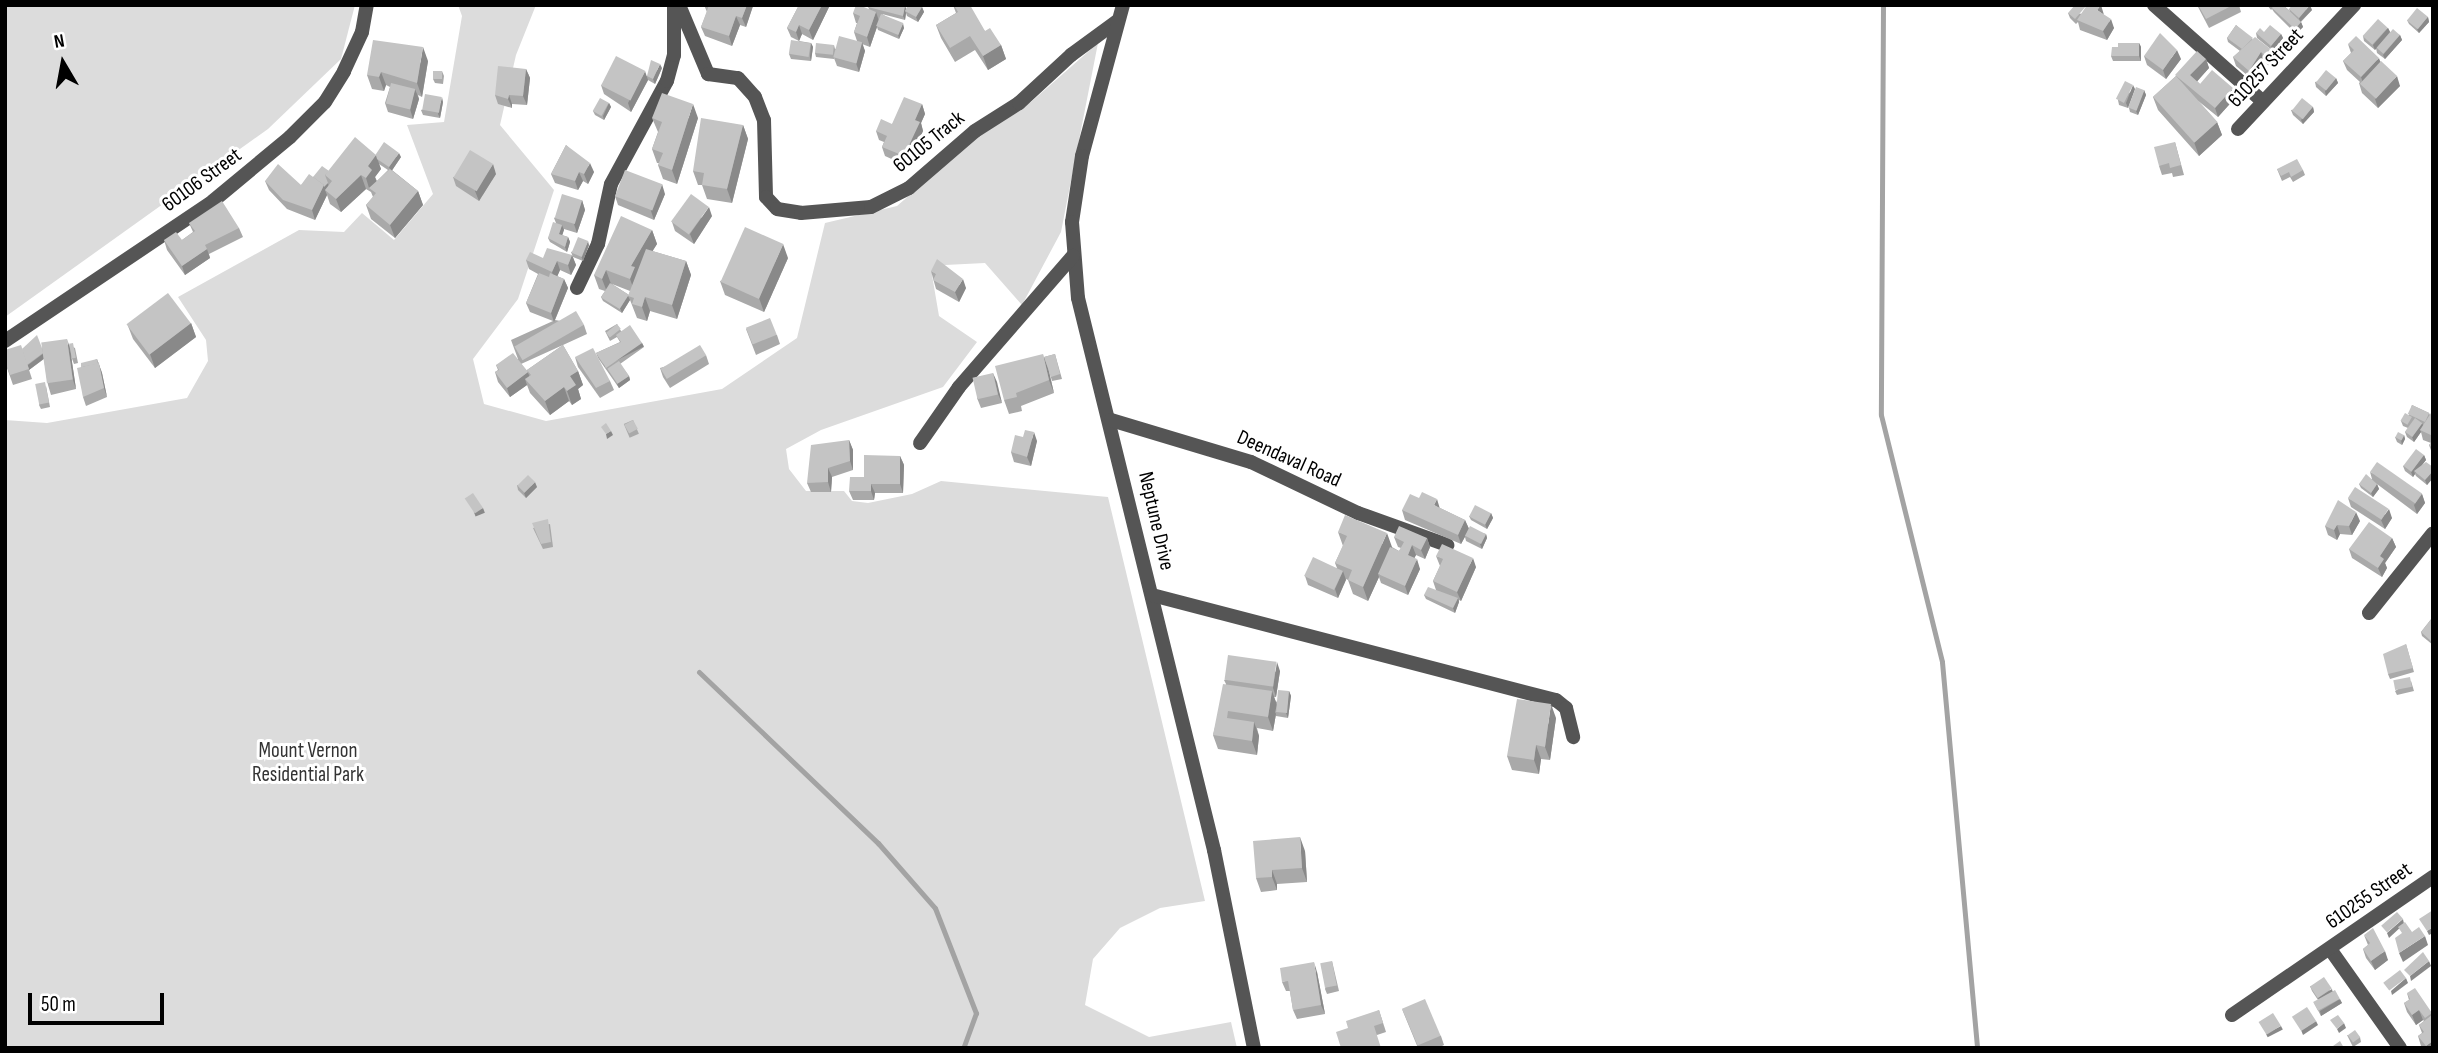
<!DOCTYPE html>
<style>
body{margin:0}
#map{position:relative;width:2438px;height:1053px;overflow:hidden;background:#fff;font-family:"Sofia Sans Condensed",sans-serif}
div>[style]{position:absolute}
.green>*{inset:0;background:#dcdcdc}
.stream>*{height:5px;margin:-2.5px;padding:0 2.5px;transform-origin:2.5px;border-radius:2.5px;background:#a3a3a3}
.minor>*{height:14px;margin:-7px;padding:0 7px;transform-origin:7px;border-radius:7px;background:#555}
.wall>*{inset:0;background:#a9a9a9;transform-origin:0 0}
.shaded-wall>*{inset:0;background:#898989;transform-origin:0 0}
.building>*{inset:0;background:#c4c4c4;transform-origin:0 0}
span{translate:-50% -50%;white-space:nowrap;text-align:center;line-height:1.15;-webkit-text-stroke:6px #fff;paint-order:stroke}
.street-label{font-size:21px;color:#000}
.park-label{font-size:21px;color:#333}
.frame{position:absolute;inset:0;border:7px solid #000;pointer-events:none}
.north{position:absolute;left:28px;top:28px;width:70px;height:70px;-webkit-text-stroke:5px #fff;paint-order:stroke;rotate:350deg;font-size:19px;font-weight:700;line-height:28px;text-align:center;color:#000}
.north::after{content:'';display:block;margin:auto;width:24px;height:32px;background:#000;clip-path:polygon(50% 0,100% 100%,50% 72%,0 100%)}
.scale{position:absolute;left:28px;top:993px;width:136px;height:32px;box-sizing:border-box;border:4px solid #000;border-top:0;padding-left:9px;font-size:21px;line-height:24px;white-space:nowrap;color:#000;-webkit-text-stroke:5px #fff;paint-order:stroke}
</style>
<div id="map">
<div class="green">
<div style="clip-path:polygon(5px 5px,355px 5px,341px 59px,268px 129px,5px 317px)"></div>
<div style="clip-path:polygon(458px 5px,536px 5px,516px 55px,500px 125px,554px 190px,518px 299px,473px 359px,484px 404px,546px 421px,722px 389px,797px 338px,825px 223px,897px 206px,981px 133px,1031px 102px,1098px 43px,1061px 232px,1022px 305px,985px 263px,945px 265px,932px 275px,939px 316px,977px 342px,943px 387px,821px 430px,786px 449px,789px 469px,806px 491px,844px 491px,852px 501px,868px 503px,912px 494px,941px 481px,1108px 497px,1205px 901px,1160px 908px,1120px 928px,1093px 959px,1085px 1005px,1149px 1037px,1231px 1022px,1237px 1048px,5px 1048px,5px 420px,47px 423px,187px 398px,208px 361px,206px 340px,178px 297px,299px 230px,344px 232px,362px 213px,394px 240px,433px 194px,407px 125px,444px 122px,462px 16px)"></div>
</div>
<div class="stream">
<div style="left:1883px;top:5px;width:410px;rotate:90.3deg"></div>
<div style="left:1881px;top:415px;width:254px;rotate:76.1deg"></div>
<div style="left:1942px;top:662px;width:388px;rotate:84.8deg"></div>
<div style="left:699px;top:672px;width:248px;rotate:43.7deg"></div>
<div style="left:878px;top:843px;width:86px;rotate:48.8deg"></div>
<div style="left:935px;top:908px;width:113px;rotate:68.7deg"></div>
<div style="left:976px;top:1013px;width:37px;rotate:110deg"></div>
</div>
<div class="minor">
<div style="left:679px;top:5px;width:75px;rotate:67.2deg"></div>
<div style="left:708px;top:74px;width:30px;rotate:8deg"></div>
<div style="left:738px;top:78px;width:25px;rotate:48deg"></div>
<div style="left:755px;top:97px;width:25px;rotate:69deg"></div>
<div style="left:764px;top:120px;width:77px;rotate:88.5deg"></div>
<div style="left:766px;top:197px;width:16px;rotate:47deg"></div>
<div style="left:777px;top:209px;width:24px;rotate:9deg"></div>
<div style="left:801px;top:213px;width:70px;rotate:-4.9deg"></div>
<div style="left:871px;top:207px;width:42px;rotate:-26.6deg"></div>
<div style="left:909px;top:188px;width:87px;rotate:-40.8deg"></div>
<div style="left:975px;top:131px;width:52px;rotate:-32.5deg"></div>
<div style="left:1019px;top:103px;width:71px;rotate:-42.7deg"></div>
<div style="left:1071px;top:55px;width:56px;rotate:-36.3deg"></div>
<div style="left:1123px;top:5px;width:156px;rotate:105.2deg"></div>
<div style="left:1082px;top:156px;width:67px;rotate:98.6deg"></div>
<div style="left:1072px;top:222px;width:76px;rotate:85.5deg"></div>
<div style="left:1078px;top:298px;width:569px;rotate:76.16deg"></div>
<div style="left:1214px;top:850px;width:202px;rotate:78.6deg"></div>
<div style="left:2154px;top:5px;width:144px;rotate:41.6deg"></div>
<div style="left:2238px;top:129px;width:170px;rotate:-46.9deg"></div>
<div style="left:577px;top:288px;width:49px;rotate:-64.5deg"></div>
<div style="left:598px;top:244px;width:61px;rotate:-77.8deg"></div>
<div style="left:611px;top:184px;width:117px;rotate:-61.5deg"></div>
<div style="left:667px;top:81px;width:27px;rotate:-75deg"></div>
<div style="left:674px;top:55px;width:50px;rotate:-90deg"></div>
<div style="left:5px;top:341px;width:251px;rotate:-33.9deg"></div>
<div style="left:213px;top:201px;width:100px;rotate:-39.7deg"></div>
<div style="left:290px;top:137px;width:49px;rotate:-45deg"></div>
<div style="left:325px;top:102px;width:36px;rotate:-58deg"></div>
<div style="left:344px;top:71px;width:43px;rotate:-65.2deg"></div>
<div style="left:362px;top:32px;width:27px;rotate:-80deg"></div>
<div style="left:1111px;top:420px;width:146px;rotate:16.7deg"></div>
<div style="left:1251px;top:462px;width:119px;rotate:25.5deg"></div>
<div style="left:1358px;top:513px;width:95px;rotate:19.8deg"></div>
<div style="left:920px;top:443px;width:68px;rotate:-55.1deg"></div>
<div style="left:959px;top:387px;width:174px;rotate:-49deg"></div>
<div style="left:1152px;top:595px;width:417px;rotate:14.6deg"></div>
<div style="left:1556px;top:700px;width:13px;rotate:39deg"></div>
<div style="left:1566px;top:708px;width:30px;rotate:76deg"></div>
<div style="left:2369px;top:613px;width:102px;rotate:-51.3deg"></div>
<div style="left:2330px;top:949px;width:121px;rotate:54.7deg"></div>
<div style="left:2232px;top:1015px;width:244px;rotate:-34.5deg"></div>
</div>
<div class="wall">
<div style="clip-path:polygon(704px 5px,753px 5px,753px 6px,746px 27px,740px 25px,732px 46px,705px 36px,701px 27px,707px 12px)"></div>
<div style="clip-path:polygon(799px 5px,830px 5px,813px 40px,802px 34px,799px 41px,811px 43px,813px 47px,811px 61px,791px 59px,789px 54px,799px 41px,791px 37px,787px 28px)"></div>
<div style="clip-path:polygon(953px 5px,985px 31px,1001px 45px,1006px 59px,988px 70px,975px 50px,955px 62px,941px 38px,936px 25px,956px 13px)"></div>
<div style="clip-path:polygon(2197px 5px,2239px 5px,2241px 12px,2209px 28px)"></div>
<div style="clip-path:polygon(2267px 5px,2283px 5px,2290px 11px,2289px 9px,2312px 10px,2301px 22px,2303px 27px,2296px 34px,2274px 12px,2272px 9px,2271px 10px)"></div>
<div style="clip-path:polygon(905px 6px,906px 9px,922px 7px,924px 12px,918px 22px,907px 16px,906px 13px,905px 20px,882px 14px,904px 28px,899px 39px,878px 30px,877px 27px,870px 47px,862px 44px,865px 51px,859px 72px,837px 66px,834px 58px,834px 59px,816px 57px,815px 53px,834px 45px,835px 49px,857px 41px,854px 32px,857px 23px,856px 23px,853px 13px,869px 9px,868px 7px)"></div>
<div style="clip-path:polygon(2068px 13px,2104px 15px,2114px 28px,2107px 40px,2080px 30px,2078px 22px,2076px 24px,2070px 18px)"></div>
<div style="clip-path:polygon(2428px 17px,2429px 22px,2419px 33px,2409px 24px,2407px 20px)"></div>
<div style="clip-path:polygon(2236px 25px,2277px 61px,2271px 67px,2264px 62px,2253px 80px,2236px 66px,2233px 57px,2240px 51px,2228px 42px,2227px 38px)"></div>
<div style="clip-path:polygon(2388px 28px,2390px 32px,2400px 35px,2402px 40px,2385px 59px,2377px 53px,2376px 48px,2375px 50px,2364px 41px,2363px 36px)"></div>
<div style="clip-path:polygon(2264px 32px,2281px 34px,2283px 38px,2273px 51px,2257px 38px,2256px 33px)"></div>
<div style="clip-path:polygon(2139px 43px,2141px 47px,2141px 61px,2113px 61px,2111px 56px,2118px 47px)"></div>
<div style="clip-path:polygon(2348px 44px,2380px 61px,2400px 86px,2378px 108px,2362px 93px,2359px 83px,2360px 82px,2347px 70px,2343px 61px,2351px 53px)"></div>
<div style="clip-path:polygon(2144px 56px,2181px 59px,2166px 79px,2147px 65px)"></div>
<div style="clip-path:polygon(2206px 59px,2209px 68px,2197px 81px,2200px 84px,2236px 97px,2218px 117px,2197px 100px,2217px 122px,2222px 135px,2199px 156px,2158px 110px,2153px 97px,2176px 76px)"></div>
<div style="clip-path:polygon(428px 61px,422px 97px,418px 95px,419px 99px,413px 119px,388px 112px,385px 103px,390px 87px,386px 85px,384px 91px,372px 89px,367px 75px)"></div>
<div style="clip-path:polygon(662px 68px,655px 84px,648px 80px,631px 112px,604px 94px,601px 85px,647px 76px)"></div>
<div style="clip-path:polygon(526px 69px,530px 78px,527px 105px,512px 104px,512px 108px,498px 104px,495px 95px)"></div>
<div style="clip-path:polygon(442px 71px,444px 76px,443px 84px,435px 83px,433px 79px)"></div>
<div style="clip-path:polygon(2336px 78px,2338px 83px,2326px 96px,2316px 87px,2315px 82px)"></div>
<div style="clip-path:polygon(2135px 89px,2128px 108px,2119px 105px,2118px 100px)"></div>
<div style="clip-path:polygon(2144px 90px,2146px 95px,2138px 115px,2130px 112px,2129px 108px)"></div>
<div style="clip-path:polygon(443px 102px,440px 118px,423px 115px,421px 110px)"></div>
<div style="clip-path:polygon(609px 103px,611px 107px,604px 120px,595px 115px,593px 111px)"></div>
<div style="clip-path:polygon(922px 104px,925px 114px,921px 123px,923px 131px,907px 166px,885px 156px,882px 147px,884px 142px,879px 140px,876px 131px,892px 124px)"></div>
<div style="clip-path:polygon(2313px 107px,2314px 112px,2303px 124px,2293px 115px,2291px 110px)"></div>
<div style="clip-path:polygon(652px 118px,698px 118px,677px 184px,663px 179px,658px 165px,659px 163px,657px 163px,652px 149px,658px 132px)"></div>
<div style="clip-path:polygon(743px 125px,748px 139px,732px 203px,707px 199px,702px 185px,698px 185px,693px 171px)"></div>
<div style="clip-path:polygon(2175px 142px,2184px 175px,2173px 177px,2172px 173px,2162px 175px,2159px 166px)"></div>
<div style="clip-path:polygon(566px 145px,594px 172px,588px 184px,583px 181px,578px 190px,555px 183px,551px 174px)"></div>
<div style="clip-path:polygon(evenodd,375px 155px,401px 157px,392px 170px,418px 191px,423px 205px,395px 238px,371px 219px,366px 205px,373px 197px,371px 192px,366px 189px,341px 212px,330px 204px,327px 195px,315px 220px,287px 209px,269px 190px,265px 181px,301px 185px,313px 177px,329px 171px,375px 155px,379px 164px,388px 170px,377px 181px,375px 177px,381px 169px,379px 164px)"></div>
<div style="clip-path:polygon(2277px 169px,2303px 170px,2305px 175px,2293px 182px,2290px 177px,2282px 181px)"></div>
<div style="clip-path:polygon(496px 174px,479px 201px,456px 186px,453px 177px)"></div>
<div style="clip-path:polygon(665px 194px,654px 220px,618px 205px,615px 196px)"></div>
<div style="clip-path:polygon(582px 200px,585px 210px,577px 233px,564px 229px,562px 235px,568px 237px,570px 242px,567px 252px,550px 242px,548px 238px,556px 223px,554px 218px)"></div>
<div style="clip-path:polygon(712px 216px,694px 244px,675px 231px,672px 222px)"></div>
<div style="clip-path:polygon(189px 223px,239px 228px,243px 237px,209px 254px,210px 258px,185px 275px,167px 250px,164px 240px,182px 240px,193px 232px)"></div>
<div style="clip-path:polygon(evenodd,652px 230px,657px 244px,652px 251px,686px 261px,691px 275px,677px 319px,650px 311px,647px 321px,637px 318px,630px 300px,622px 313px,603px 301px,601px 297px,605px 291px,599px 289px,594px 275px,652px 230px,612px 284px,630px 291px,629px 295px,612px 284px)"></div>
<div style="clip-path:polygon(589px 245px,583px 261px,573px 257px,571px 252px)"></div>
<div style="clip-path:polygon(evenodd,572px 255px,576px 265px,571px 275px,560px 270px,557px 276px,564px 279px,568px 288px,555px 320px,584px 325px,587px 334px,563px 345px,578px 371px,583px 385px,578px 389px,581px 399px,572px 405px,569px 401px,550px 415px,530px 393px,527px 385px,510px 397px,498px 382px,495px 372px,498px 370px,496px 365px,518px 359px,511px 340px,553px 321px,530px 312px,526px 303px,538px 274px,529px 269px,526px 260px,572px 255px,563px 345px,527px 370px,529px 376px,528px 372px,521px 364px,563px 345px)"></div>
<div style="clip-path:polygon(788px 258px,764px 312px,725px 295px,720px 281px)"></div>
<div style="clip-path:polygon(931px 271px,966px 288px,959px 302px,936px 289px)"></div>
<div style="clip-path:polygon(191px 323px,196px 337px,155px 368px,133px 339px,128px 326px)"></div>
<div style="clip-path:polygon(617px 324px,621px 331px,642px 343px,644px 347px,620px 364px,629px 376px,630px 380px,619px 388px,598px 358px,596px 353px,620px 342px,617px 337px,610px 341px,605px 331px)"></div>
<div style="clip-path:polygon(746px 329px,777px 335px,780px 344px,756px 355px)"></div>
<div style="clip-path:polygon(69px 345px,75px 348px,78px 363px,74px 364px,71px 356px,76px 389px,51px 395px,48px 385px,44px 359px,29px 370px,32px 379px,13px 385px,5px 362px,23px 350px)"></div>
<div style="clip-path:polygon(1055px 354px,1062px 379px,1052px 381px,1048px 367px,1054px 393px,1021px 406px,1022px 411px,1009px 414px,1004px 400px,1044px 357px)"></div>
<div style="clip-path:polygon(706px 355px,709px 364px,670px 388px,663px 377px,660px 368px)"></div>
<div style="clip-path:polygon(575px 357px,610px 381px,614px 390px,600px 398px,578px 367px)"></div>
<div style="clip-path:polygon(97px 359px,102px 373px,107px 397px,86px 406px,83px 397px,81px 367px)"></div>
<div style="clip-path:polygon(993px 373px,1002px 403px,981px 408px,977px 398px)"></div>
<div style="clip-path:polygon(46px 386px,50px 407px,41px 409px,39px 405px)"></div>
<div style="clip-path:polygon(2412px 405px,2429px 413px,2430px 415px,2433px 414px,2433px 456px,2429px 445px,2431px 443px,2423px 440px,2421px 432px,2414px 442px,2407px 437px,2405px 432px,2408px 428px,2403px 426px,2401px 421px,2409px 415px)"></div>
<div style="left:633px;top:420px;width:15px;height:10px;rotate:67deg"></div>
<div style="clip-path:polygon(2404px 435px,2405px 439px,2402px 445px,2397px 442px,2395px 437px)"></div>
<div style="clip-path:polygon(1023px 437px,1037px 441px,1031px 466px,1014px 462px,1011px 452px)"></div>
<div style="clip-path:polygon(849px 440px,853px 450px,853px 470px,832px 477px,831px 492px,811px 492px,807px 483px)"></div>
<div style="clip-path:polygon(2424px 455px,2426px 460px,2422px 465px,2433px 467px,2433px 478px,2427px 485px,2416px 476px,2415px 474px,2413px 477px,2405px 471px,2403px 466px)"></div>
<div style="clip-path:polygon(900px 456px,904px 465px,903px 493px,875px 493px,874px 500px,853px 500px,849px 491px,864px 477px)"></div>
<div style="clip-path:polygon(2370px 472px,2422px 494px,2425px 503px,2417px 514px,2377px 484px,2379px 489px,2373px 497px,2361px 488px,2359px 484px,2372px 479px)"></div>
<div style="clip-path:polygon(517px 485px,537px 487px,526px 498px,518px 490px)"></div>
<div style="clip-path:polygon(2348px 498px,2392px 518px,2385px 529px,2351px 507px)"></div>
<div style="clip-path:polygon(1440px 508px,1465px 520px,1469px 529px,1486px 534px,1487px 538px,1482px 549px,1466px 541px,1465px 537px,1461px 544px,1405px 520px,1402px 510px)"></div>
<div style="clip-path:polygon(1491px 513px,1493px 518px,1487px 529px,1471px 520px,1469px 516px)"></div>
<div style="clip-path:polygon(2360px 521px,2352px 535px,2340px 534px,2337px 540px,2328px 535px,2325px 526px)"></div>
<div style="clip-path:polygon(550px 524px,553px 547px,543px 549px,533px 528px)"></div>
<div style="clip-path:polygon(1338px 532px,1392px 547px,1399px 551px,1401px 548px,1398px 547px,1394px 537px,1427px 538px,1430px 547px,1425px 559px,1416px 555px,1414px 558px,1420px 569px,1408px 595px,1381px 583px,1379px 577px,1368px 601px,1353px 594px,1348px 580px,1346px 579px,1338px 598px,1308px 585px,1305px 576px,1337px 568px,1335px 563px,1343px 546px)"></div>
<div style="clip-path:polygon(2392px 538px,2396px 547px,2385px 563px,2387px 568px,2382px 577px,2352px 558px,2349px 549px)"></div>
<div style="clip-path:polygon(1436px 556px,1476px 567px,1461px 601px,1459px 600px,1459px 602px,1455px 613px,1426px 599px,1424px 595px,1436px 590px,1433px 581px,1440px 566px)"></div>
<div style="clip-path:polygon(2432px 618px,2433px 645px,2422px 636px,2421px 632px)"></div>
<div style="clip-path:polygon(2406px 644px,2414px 672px,2390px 679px,2388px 674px)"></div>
<div style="clip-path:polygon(1280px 671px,1276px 697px,1274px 697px,1276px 702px,1289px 691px,1291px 696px,1288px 718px,1276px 716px,1276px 714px,1273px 731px,1257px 728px,1259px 736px,1257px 755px,1218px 749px,1213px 735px,1226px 684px,1224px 680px)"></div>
<div style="clip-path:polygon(2411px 681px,2414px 691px,2397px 695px,2395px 691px)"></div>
<div style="clip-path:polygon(1556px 718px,1550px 760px,1541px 759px,1539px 774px,1512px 770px,1507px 756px)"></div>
<div style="clip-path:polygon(1305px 851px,1307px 882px,1277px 884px,1277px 890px,1261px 892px,1256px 878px)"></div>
<div style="clip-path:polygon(2364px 935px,2388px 960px,2375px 970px,2366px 958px,2363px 949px,2368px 945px)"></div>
<div style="clip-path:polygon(1332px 961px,1339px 991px,1327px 994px,1325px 989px)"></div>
<div style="clip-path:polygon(1317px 972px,1325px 1014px,1297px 1019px,1293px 1010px,1290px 991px,1286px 991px,1282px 982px)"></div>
<div style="clip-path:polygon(2310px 986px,2333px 991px,2342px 1003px,2321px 1016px,2314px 1003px,2318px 1000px,2312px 991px)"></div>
<div style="clip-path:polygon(2407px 993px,2432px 1013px,2433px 1048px,2423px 1048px,2421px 1046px,2418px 1036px,2422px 1033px,2419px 1025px,2424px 1021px,2423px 1020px,2416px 1025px,2407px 1012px,2404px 1003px,2409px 1000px)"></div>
<div style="clip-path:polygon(1402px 1009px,1441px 1036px,1444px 1045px,1438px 1048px,1418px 1048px)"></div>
<div style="clip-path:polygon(1379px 1010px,1386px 1032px,1377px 1035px,1348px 1028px)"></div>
<div style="clip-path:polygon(2347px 1035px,2360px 1037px,2361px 1042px,2353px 1047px)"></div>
</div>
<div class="shaded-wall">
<div style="clip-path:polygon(747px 5px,753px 6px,746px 27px,742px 18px)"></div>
<div style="clip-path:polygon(822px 5px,830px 5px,813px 40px,809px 30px)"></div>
<div style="clip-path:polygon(2101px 5px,2104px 15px,2097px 10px)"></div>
<div style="clip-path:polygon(2310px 5px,2312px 10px,2300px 22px,2299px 18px)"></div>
<div style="clip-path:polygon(905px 6px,907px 11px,905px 11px,906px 13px,905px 20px,903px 16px)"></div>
<div style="clip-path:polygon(922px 7px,924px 12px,918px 22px,916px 17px)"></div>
<div style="clip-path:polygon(876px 12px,879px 21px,870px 47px,867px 37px)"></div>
<div style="clip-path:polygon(736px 16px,740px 25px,732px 46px,729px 36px)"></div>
<div style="clip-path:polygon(2428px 17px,2429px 22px,2419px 33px,2417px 29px)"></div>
<div style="clip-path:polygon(2111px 19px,2114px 28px,2107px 40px,2103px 31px)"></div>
<div style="clip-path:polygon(2301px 22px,2303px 27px,2296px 34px,2295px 29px)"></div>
<div style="clip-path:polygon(903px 23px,904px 28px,899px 39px,898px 34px)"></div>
<div style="clip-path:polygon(799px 25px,802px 34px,799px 41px,796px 32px)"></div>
<div style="clip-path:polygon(2388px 28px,2390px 32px,2375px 50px,2373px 45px)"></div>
<div style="clip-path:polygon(2281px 34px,2283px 38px,2273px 51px,2271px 46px)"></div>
<div style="clip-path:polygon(2400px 35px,2402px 40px,2385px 59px,2383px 55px)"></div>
<div style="clip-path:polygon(862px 42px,865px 51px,859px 72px,856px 63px)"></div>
<div style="clip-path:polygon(811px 43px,813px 47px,811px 61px,810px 57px)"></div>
<div style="clip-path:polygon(2139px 43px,2141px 47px,2141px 61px,2139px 56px)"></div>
<div style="clip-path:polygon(1001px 45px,1006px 59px,988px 70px,983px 56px)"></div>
<div style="clip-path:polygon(423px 47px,428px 61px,422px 97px,417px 83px)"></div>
<div style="clip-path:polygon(2177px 50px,2181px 59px,2166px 79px,2163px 70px)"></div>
<div style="clip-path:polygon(2273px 51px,2277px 61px,2271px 67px,2268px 58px)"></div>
<div style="clip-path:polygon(2261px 52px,2264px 62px,2253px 80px,2249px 71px)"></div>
<div style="clip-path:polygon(2379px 58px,2382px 67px,2364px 86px,2361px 77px)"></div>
<div style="clip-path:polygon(2206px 59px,2209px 68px,2194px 85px,2190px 75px)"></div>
<div style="clip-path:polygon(660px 64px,662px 68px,655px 84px,653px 79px)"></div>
<div style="clip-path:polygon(526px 69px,530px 78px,527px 105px,523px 96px)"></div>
<div style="clip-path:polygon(645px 71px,648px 80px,631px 112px,628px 103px)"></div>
<div style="clip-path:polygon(381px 72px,386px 85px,384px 91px,379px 77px)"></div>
<div style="clip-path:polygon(2397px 76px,2400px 86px,2378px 108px,2375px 99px)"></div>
<div style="clip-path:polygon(2336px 78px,2338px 83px,2326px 96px,2325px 91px)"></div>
<div style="clip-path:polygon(2133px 85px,2135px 89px,2128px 108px,2126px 103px)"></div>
<div style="clip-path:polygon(2233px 88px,2236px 97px,2218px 117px,2215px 108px)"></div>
<div style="clip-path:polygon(415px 89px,419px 99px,413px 119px,410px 109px)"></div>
<div style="clip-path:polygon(2144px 90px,2146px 95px,2138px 115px,2136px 111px)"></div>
<div style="clip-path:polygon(509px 95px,512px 104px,512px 108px,508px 99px)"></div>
<div style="clip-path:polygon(442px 97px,443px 102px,440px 118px,438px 114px)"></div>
<div style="clip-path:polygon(609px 103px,611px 107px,604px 120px,603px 116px)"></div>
<div style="clip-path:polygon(693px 104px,698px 118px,677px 184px,672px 170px)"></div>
<div style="clip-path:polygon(922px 104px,925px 114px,921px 123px,923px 131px,907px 166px,904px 156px,915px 120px)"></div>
<div style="clip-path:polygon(2313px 107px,2314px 112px,2303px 124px,2301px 120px)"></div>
<div style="clip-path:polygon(2217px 122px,2222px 135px,2199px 156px,2194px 142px)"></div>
<div style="clip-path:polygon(743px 125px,748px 139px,732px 203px,727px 189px)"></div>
<div style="clip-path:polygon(399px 153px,401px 157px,391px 172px,389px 167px)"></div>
<div style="clip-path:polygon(376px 155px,381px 169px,375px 177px,377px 183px,369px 188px,366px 178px,368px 166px)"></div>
<div style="clip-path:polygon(590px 163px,594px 172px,588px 184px,584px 174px)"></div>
<div style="clip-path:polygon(493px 164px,496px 174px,479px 201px,475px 191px)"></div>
<div style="clip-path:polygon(579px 172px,583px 181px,578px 190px,575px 181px)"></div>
<div style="clip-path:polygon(361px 175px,366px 189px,341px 212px,336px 199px)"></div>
<div style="clip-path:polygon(328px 183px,329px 188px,325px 190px,327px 195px,315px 220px,312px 210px,324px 185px)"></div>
<div style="clip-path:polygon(662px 184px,665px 194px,654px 220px,651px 211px)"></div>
<div style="clip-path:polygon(418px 191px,423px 205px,395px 238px,390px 225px)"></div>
<div style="clip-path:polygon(582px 200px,585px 210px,577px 233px,574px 224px)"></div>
<div style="clip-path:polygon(709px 207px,712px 216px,694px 244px,690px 234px)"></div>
<div style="clip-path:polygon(562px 225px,564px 230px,561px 239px,559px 234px)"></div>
<div style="clip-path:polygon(652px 230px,657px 244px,638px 275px,635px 293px,630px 279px,631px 266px)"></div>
<div style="clip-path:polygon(568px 237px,570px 242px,567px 252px,565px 247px)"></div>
<div style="clip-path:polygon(588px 241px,589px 245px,583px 261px,581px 256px)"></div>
<div style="clip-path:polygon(783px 244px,788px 258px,764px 312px,759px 298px)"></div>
<div style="clip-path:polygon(207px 249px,210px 258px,185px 275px,182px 266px)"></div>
<div style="clip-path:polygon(572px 255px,576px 265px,571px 275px,568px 265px)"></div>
<div style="clip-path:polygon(557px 261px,560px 270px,555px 282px,552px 272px)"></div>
<div style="clip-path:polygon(686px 261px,691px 275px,677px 319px,672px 305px)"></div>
<div style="clip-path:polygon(606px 270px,611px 284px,607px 292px,602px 279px)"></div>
<div style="clip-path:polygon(564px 279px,568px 288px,554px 322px,551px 313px)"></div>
<div style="clip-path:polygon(963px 279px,966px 288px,959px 302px,955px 292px)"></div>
<div style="clip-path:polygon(628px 296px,630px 300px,622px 313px,620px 308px)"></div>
<div style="clip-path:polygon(645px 297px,650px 311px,647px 321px,642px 307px)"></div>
<div style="clip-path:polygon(191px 323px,196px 337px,155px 368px,150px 354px)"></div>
<div style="clip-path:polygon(67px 339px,70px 348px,76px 389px,73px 380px)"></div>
<div style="left:642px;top:343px;width:4px;height:44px;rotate:63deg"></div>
<div style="clip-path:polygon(21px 345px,28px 365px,44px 353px,46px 357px,29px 370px,32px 379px)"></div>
<div style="clip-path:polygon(1043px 354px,1048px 368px,1054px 393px,1049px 380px)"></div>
<div style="clip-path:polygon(97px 359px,102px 373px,107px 397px,104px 388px)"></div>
<div style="clip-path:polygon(578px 371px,583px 385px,578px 389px,581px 399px,572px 405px,567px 391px,570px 376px)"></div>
<div style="clip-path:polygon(528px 372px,531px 381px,525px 379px,527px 385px,510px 397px,507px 388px)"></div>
<div style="clip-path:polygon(993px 373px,997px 382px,1002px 403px,998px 394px)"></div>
<div style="clip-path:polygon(629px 376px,630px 380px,619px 388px,617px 384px)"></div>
<div style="clip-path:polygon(564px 387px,569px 401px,550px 415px,545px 401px)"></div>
<div style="clip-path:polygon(2422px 423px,2424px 427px,2420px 430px,2421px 432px,2414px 442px,2412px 437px)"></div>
<div style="clip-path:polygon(611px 431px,613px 435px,607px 439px,606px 434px)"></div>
<div style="clip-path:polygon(1034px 432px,1037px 441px,1031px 466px,1027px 457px)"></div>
<div style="clip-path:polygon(2404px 435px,2405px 439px,2402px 445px,2401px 440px)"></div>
<div style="clip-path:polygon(849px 440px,853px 450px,853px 470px,850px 461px)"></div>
<div style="clip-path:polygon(2424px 455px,2426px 460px,2416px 473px,2414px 471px,2415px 474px,2413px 477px,2411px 472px)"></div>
<div style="clip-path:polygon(900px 456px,904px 465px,903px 493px,900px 484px)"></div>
<div style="clip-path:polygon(828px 468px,832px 477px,831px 492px,828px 482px)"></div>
<div style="clip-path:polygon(2433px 471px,2433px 478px,2427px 485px,2425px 480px)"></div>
<div style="clip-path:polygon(535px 482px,537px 487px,526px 498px,524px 493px)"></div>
<div style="clip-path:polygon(871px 484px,875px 493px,874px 500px,871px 491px)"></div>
<div style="clip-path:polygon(2377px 484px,2379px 489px,2373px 497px,2371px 493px)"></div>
<div style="clip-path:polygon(2422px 494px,2425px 503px,2417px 514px,2414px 505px)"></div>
<div style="clip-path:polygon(1437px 499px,1440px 509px,1434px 505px)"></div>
<div style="left:483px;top:508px;width:5px;height:10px;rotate:68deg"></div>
<div style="clip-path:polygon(2389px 509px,2392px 518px,2385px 529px,2381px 520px)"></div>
<div style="clip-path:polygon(2356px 512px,2360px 521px,2352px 535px,2349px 526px)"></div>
<div style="clip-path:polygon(1491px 513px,1493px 518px,1487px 529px,1485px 524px)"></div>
<div style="clip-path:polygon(1465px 520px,1469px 529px,1461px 544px,1458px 535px)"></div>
<div style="clip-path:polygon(2337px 525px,2340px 534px,2337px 540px,2334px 530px)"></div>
<div style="clip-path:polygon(1387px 533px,1392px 547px,1380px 575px,1378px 574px,1379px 577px,1368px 601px,1363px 587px)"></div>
<div style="clip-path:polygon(1486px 534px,1487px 538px,1482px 549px,1480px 544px)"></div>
<div style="clip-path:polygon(1427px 538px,1430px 547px,1425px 559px,1421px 550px)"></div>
<div style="clip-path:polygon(2392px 538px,2396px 547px,2385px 563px,2387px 568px,2382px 577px,2378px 568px,2380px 556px)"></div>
<div style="clip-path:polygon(1412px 545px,1416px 555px,1411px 565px,1408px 555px)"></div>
<div style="clip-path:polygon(1473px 558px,1476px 567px,1461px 601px,1457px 592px)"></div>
<div style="clip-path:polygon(1417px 559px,1420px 569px,1408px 595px,1405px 586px)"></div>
<div style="clip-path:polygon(1343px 571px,1346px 580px,1338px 598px,1335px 589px)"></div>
<div style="clip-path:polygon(1458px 598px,1459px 602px,1455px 613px,1453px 608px)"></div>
<div style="clip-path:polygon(1277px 662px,1280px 671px,1276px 697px,1273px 688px)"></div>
<div style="clip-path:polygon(1272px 691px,1277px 705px,1275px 712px,1276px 714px,1273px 731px,1268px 717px)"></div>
<div style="clip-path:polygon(1289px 691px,1291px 696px,1288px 718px,1286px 713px)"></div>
<div style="clip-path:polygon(1551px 704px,1556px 718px,1550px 760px,1545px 747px)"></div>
<div style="clip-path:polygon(1254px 722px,1259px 736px,1257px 755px,1252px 741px)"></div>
<div style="clip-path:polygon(1536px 745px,1541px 759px,1539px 774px,1534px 760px)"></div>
<div style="clip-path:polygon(1300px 837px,1305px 851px,1307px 882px,1302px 868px)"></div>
<div style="clip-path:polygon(1272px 870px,1277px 884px,1277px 890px,1272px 877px)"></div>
<div style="clip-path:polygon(2403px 919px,2404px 924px,2389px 938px,2387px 933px)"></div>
<div style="clip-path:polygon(2433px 927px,2433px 933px,2429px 935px,2427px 931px)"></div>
<div style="clip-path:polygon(2425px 936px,2428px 945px,2403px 962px,2399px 953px)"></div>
<div style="clip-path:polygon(2385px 951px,2388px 960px,2375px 970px,2371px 961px)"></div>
<div style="clip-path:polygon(2429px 961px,2431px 966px,2411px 981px,2410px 976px)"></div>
<div style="clip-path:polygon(1314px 962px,1317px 972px,1325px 1014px,1321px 1005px)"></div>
<div style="clip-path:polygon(2406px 978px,2408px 983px,2392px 995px,2391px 991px)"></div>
<div style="clip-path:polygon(2332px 989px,2333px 994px,2320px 1002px,2318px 998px)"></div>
<div style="clip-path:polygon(2340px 999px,2342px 1003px,2321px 1016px,2320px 1011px)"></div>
<div style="clip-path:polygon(2419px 1010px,2423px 1020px,2416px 1025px,2412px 1015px)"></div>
<div style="clip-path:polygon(2316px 1021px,2318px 1025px,2303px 1035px,2301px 1030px)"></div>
<div style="clip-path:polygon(2344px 1023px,2346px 1028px,2339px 1033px,2337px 1029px)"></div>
<div style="left:2281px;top:1026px;width:4px;height:17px;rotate:63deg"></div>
<div style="clip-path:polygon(2433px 1041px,2433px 1048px,2426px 1048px,2426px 1046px)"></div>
</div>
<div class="building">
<div style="clip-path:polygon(709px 5px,747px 5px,742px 18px,736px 16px,729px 36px,701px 27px)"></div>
<div style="clip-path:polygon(799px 5px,822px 5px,809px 30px,799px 25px,796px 32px,787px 28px)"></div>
<div style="clip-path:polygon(856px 5px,859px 5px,876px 12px,867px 37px,854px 32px,860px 16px,853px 13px)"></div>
<div style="clip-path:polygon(869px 5px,901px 5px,905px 6px,903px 16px,868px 7px)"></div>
<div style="clip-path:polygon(908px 5px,919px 5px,922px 7px,916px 17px,905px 11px)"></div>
<div style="clip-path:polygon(954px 5px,970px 5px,985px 31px,990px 28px,1001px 45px,983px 56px,970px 36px,950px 48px,936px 25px,958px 12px)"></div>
<div style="clip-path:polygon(2075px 5px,2087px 5px,2075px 19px,2068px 13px)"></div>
<div style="clip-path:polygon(2087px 5px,2101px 5px,2097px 10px,2111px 19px,2103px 31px,2077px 20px)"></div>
<div style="clip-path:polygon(2198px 5px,2233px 5px,2206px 19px)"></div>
<div style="clip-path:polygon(2274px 5px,2283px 5px,2301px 22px,2295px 29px,2272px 8px)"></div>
<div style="clip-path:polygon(2292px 5px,2310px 5px,2299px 18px,2289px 9px)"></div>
<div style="left:2417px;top:8px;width:14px;height:16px;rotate:39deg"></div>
<div style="left:881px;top:14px;width:24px;height:13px;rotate:22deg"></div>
<div style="left:2378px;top:19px;width:13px;height:23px;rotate:42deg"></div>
<div style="clip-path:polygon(2236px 25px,2253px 38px,2242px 49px,2227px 38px)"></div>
<div style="clip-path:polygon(2270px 25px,2281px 34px,2271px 46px,2256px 33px,2260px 28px,2264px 32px)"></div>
<div style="left:2393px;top:29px;width:9px;height:25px;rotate:41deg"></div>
<div style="clip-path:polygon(2160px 33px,2177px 50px,2163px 70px,2144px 56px)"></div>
<div style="left:839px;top:36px;width:24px;height:22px;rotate:15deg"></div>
<div style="clip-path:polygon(2356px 36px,2379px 58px,2361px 77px,2343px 61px,2354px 50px,2348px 44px)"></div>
<div style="clip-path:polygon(2255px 37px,2273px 51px,2268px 58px,2261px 52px,2249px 71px,2233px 57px)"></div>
<div style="clip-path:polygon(373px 40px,423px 47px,417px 83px,381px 72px,379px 77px,367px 75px)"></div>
<div style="left:791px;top:40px;width:20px;height:14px;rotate:9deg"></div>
<div style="left:816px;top:43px;width:18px;height:10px;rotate:6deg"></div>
<div style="clip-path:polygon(2118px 43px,2139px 43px,2139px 56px,2111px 56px,2112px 47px,2118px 47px)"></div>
<div style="clip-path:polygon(2197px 51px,2206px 59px,2190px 75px,2200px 84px,2212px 70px,2233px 88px,2215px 108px,2175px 75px)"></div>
<div style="left:616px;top:56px;width:33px;height:33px;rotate:27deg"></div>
<div style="clip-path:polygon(651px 60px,660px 64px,653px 79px,647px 76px)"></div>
<div style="left:2381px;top:61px;width:22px;height:31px;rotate:43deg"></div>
<div style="clip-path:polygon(498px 66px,526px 69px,523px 96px,509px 95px,508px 99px,495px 95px)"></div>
<div style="left:2326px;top:70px;width:13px;height:16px;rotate:39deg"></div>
<div style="left:433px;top:71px;width:9px;height:8px"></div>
<div style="left:2176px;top:76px;width:62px;height:31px;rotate:48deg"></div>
<div style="left:2125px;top:81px;width:9px;height:20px;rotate:27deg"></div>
<div style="left:391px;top:83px;width:25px;height:21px;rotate:14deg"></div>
<div style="left:2136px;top:87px;width:9px;height:22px;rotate:21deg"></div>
<div style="clip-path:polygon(662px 93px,693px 104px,672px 170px,658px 165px,663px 153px,652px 149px,662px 122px,652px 118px)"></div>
<div style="left:425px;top:94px;width:17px;height:16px;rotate:10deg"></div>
<div style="clip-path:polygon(904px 97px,922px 104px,915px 120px,920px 122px,904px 156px,882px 147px,887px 136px,876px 131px,881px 119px,892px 124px)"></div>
<div style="left:600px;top:98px;width:10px;height:15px;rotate:29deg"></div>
<div style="left:2302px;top:98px;width:14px;height:16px;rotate:39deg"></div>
<div style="clip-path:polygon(701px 118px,743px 125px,727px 189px,702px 185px,704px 173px,693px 171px)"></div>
<div style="clip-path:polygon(355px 137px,376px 155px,368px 166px,372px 170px,366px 178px,361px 175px,336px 199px,325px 190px,332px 181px,325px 175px)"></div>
<div style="clip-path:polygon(384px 142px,399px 153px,389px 167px,377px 159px,376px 155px,374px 157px)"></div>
<div style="clip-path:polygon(2175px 142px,2181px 165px,2170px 168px,2169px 163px,2159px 166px,2154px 147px)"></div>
<div style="clip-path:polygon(566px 145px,590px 163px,584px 174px,579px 172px,575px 181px,551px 174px)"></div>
<div style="left:470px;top:150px;width:27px;height:32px;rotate:31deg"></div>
<div style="clip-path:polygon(2297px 159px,2303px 170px,2291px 177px,2289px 172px,2281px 176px,2277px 169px)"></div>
<div style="clip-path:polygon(278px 164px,301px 185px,309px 174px,324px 185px,312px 210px,283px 200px,265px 181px)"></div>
<div style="clip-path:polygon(322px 166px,329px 171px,325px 175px,328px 183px,324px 187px,324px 185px,313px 177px)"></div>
<div style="clip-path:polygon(390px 169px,418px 191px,390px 225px,366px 205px,376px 193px,369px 188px)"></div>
<div style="left:625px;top:170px;width:40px;height:28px;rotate:21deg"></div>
<div style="left:562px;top:194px;width:21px;height:25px;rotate:17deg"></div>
<div style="left:691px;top:194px;width:22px;height:34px;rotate:36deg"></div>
<div style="clip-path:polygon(222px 201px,239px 228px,205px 245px,207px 249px,182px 266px,164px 240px,176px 232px,182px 240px,195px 231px,189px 223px)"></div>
<div style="clip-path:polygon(621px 216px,652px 230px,631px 266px,635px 267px,630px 279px,606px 270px,602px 279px,594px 275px)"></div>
<div style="clip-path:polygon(553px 222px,562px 225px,559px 234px,568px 237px,565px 247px,548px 238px)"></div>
<div style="left:745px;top:227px;width:42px;height:60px;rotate:24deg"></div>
<div style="left:578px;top:237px;width:11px;height:17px;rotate:22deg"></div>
<div style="clip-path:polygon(547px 248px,572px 255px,568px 265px,557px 261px,552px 272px,526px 260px,530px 252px,543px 258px)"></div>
<div style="clip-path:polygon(646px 249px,686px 261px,672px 305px,645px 297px,642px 307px,632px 304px,634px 298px,628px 296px)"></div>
<div style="clip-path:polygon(937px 259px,963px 279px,955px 292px,933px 280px,936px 274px,931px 271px)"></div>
<div style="clip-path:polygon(539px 273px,549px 277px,550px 273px,564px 279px,551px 313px,526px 303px)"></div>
<div style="left:610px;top:283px;width:22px;height:17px;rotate:32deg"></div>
<div style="left:168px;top:293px;width:38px;height:52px;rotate:53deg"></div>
<div style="left:576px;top:311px;width:16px;height:71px;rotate:60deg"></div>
<div style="left:770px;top:318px;width:18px;height:26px;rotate:68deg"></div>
<div style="left:617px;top:324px;width:6px;height:14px;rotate:51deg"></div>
<div style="clip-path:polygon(630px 325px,642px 343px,606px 368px,596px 353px,621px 342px,616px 335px)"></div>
<div style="clip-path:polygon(37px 335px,42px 348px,43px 353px,27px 365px,22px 349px)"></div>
<div style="left:67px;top:339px;width:41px;height:26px;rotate:82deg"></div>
<div style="left:73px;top:343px;width:15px;height:4px;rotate:79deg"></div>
<div style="clip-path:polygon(21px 345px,29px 369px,10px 375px,5px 362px,5px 350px)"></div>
<div style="clip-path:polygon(563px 345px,578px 371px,570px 376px,576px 385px,567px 391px,564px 387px,545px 401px,525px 379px,531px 375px,527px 370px)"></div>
<div style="left:700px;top:345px;width:12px;height:46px;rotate:59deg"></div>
<div style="clip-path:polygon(593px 348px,610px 381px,596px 388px,575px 357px)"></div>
<div style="clip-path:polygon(513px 353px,528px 372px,507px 388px,495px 372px,499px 370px,496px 365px)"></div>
<div style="clip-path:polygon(1043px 354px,1049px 380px,1016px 393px,1017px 397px,1004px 400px,995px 366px)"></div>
<div style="clip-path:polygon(1055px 354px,1060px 374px,1051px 377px,1044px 357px)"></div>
<div style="clip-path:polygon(97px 359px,98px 364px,81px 367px,81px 363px)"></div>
<div style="left:619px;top:361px;width:18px;height:14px;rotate:56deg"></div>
<div style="clip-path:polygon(99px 363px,104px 388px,83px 397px,77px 368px)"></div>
<div style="left:993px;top:373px;width:22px;height:21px;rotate:77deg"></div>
<div style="left:45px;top:382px;width:21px;height:10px;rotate:79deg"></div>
<div style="left:2412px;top:405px;width:19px;height:10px;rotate:25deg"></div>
<div style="left:2405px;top:413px;width:8px;height:9px;rotate:30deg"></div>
<div style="clip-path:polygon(2431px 413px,2433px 414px,2433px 436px,2420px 430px)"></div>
<div style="left:2415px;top:418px;width:9px;height:17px;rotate:36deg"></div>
<div style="left:633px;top:420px;width:10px;height:10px;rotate:61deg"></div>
<div style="clip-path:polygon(606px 423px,611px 431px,606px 434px,601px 427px)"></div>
<div style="clip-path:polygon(1025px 430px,1034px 432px,1027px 457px,1011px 452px,1015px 435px,1023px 437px)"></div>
<div style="left:2398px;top:432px;width:7px;height:6px;rotate:27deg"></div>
<div style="clip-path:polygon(849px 440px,850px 461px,828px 468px,828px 482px,807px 483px,811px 445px)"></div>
<div style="clip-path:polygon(2433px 440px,2433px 448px,2429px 445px)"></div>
<div style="left:2416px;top:449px;width:10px;height:21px;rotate:37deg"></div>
<div style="clip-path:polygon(864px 455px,900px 456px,900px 484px,871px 484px,871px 491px,849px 491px,850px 477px,864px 477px)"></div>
<div style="left:2377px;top:462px;width:55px;height:12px;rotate:35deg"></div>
<div style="clip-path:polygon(2426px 462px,2433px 467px,2433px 471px,2425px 480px,2414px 471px)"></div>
<div style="clip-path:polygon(2366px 474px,2377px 484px,2371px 493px,2359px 484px)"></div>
<div style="left:528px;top:475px;width:10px;height:15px;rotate:45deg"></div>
<div style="left:2355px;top:487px;width:40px;height:13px;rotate:33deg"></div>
<div style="clip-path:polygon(1422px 492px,1437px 499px,1434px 505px,1465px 520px,1458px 535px,1402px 510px,1410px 494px,1419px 498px)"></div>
<div style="left:473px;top:493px;width:18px;height:10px;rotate:56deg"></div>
<div style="clip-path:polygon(2338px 500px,2356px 512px,2349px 526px,2337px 525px,2334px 530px,2325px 526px)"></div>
<div style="left:1475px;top:505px;width:18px;height:13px;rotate:27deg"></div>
<div style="clip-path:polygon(1345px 515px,1387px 533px,1363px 587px,1348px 580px,1352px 570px,1335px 563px,1347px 536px,1338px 532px)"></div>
<div style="clip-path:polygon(548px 519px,551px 542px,541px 544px,532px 523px)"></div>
<div style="clip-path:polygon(2369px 522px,2392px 538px,2380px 556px,2384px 559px,2378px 568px,2349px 549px)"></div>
<div style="clip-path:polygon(1399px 526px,1427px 538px,1421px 550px,1412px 545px,1408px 555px,1417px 559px,1405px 586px,1378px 574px,1390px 547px,1399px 551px,1404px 542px,1394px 537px)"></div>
<div style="left:1470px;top:526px;width:18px;height:11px;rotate:27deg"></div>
<div style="clip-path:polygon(1442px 544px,1473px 558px,1457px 592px,1433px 581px,1443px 559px,1436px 556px)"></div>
<div style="left:1313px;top:557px;width:33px;height:21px;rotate:25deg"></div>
<div style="clip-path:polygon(1428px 587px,1458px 598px,1453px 608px,1424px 595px)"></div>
<div style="clip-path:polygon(2432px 618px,2433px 639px,2431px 641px,2421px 632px)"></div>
<div style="clip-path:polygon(2406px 644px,2413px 668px,2388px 674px,2383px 654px)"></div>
<div style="left:1228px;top:655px;width:49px;height:25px;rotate:8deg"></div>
<div style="left:2410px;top:677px;width:10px;height:17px;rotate:79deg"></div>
<div style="clip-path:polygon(1223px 684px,1272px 691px,1268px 717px,1228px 711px,1227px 718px,1254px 722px,1252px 741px,1213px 735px)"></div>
<div style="left:1278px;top:690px;width:11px;height:22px;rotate:5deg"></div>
<div style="clip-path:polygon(1517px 699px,1551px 704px,1545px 747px,1536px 745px,1534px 760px,1507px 756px)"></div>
<div style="clip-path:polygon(1300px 837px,1302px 868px,1272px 870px,1272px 877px,1256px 878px,1253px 841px)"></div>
<div style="clip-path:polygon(2433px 910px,2433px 927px,2427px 931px,2419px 919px)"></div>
<div style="left:2397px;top:912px;width:9px;height:21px;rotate:49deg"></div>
<div style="clip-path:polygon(2405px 922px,2412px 932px,2419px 927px,2425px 936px,2399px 953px,2395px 938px,2402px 933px,2398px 927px)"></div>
<div style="clip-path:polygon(2373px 928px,2385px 951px,2371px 961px,2363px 949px,2370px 943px,2364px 935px)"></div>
<div style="clip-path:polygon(2423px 952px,2429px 961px,2410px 976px,2404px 970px)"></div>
<div style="left:1332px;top:961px;width:25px;height:12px;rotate:79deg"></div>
<div style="clip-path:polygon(1314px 962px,1321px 1005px,1293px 1010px,1288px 981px,1282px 982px,1280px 968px)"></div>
<div style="left:2400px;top:970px;width:10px;height:21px;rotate:53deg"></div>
<div style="left:2324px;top:977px;width:14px;height:17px;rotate:56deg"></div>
<div style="clip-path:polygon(2415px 988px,2432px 1013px,2425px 1018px,2419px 1010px,2412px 1015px,2404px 1003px,2410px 999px,2407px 993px)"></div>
<div style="left:2335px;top:990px;width:10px;height:25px;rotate:61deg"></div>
<div style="left:1425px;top:999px;width:40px;height:25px;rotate:67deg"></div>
<div style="left:2307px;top:1007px;width:17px;height:18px;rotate:57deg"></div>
<div style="clip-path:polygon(1379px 1010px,1383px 1023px,1374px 1026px,1381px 1048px,1341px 1048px,1336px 1032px,1348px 1028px,1346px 1021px)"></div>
<div style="left:2273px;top:1013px;width:15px;height:17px;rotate:58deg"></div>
<div style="clip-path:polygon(2338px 1015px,2344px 1023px,2337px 1029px,2330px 1020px)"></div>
<div style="clip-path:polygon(2432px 1015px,2433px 1041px,2426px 1046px,2418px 1036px,2424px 1032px,2419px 1025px)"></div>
<div style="left:2355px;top:1030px;width:9px;height:9px;rotate:54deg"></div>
<div style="clip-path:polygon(2340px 1041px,2344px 1048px,2334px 1048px,2333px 1046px)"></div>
</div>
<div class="street-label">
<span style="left:2266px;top:68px;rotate:-47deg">610257 Street</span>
<span style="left:929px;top:142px;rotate:-39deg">60105 Track</span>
<span style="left:202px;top:180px;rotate:-36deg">60106 Street</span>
<span style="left:1289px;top:459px;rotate:24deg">Deendaval Road</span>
<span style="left:1156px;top:521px;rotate:77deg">Neptune Drive</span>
<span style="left:2369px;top:896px;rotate:-35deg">610255 Street</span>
</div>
<div class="park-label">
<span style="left:308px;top:763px">Mount Vernon<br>Residential Park</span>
</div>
<div class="frame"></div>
<div class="north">N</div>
<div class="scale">50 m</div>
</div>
